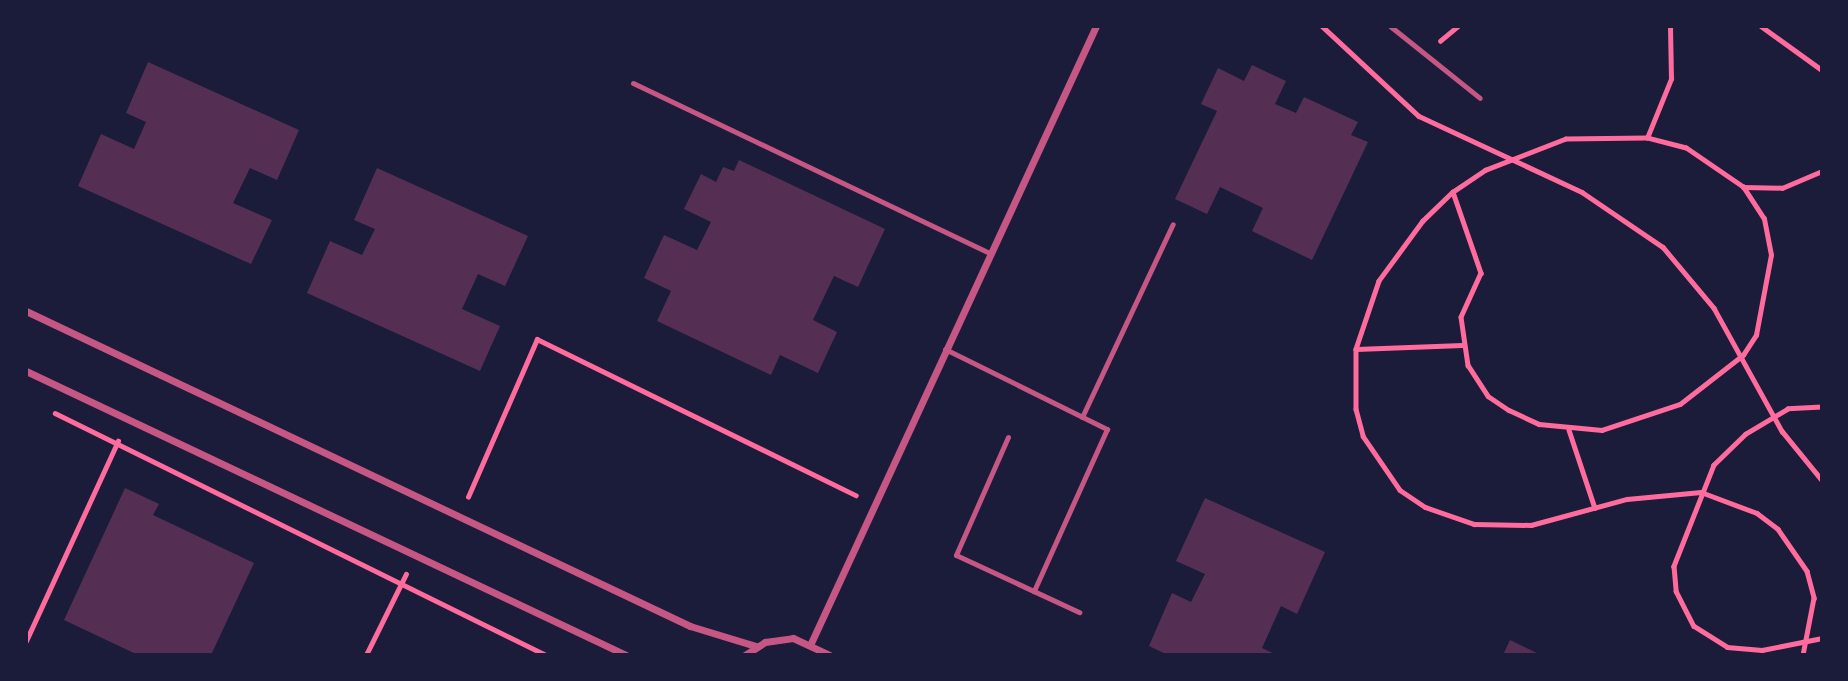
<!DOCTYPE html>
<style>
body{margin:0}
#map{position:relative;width:1848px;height:681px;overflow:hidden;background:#1b1b3a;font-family:"PT Sans",sans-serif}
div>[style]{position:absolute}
.building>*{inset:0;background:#542f53}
.path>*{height:4.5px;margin:-2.25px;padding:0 2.25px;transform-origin:2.25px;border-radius:2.25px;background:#ff6b9d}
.service>*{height:5px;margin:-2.5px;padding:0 2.5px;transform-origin:2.5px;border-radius:2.5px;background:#c65784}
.minor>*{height:7px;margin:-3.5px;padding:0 3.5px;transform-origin:3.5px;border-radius:3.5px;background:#c65784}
span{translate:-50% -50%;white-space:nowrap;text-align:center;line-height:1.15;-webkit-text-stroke:6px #1b1b3a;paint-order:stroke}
.frame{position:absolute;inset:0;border:28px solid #1b1b3a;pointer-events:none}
</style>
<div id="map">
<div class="building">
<div style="clip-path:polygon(148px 62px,299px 130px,277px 180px,250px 168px,233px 203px,272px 220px,251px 264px,78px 186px,101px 134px,134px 149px,146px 122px,126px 113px)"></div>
<div style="clip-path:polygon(1252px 65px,1286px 81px,1275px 104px,1296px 113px,1304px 97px,1358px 122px,1351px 135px,1368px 142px,1312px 260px,1252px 231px,1263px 208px,1220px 187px,1207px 214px,1175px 199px,1217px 111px,1201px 104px,1218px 68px,1244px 81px)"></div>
<div style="clip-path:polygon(739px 160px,885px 229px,858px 287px,834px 276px,813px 320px,837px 332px,818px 373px,780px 355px,771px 375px,657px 321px,671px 291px,644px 278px,664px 235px,697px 250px,711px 222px,684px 209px,701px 174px,716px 182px,723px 167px,734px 171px)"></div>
<div style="clip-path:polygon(377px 168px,528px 236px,505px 286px,478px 274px,462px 309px,500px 326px,480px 371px,307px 293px,330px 241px,362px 255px,375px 229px,354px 220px)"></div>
<div style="clip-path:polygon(125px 488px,159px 504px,153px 515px,254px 563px,211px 655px,138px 655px,64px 620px)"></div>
<div style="clip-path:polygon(1205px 498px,1325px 552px,1297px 614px,1281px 606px,1262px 648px,1277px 655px,1168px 655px,1149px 646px,1172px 593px,1191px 602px,1205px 574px,1176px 561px)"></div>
<div style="clip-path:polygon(1510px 640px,1541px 655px,1503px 655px)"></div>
</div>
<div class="path">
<div style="left:1322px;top:26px;width:132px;rotate:42.9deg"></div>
<div style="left:1419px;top:116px;width:180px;rotate:25deg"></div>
<div style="left:1582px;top:192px;width:98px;rotate:34.2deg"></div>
<div style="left:1663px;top:247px;width:80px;rotate:50.1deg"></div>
<div style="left:1714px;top:308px;width:141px;rotate:61.1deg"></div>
<div style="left:1782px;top:431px;width:63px;rotate:50.8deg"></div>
<div style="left:1761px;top:26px;width:75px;rotate:35.8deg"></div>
<div style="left:1440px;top:41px;width:23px;rotate:-40deg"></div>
<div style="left:1647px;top:138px;width:64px;rotate:-67.9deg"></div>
<div style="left:1671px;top:79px;width:53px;rotate:-91.1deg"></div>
<div style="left:1743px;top:187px;width:39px;rotate:1deg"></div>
<div style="left:1782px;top:188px;width:43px;rotate:-23deg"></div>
<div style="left:1453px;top:192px;width:86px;rotate:70.9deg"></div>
<div style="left:1481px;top:273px;width:48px;rotate:114.4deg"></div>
<div style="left:1461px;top:317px;width:49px;rotate:81.7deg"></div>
<div style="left:1468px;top:365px;width:37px;rotate:57deg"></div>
<div style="left:1488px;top:396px;width:25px;rotate:34deg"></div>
<div style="left:1509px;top:410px;width:33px;rotate:25deg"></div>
<div style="left:1539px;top:424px;width:63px;rotate:5.4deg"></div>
<div style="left:1602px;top:430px;width:82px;rotate:-18.4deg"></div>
<div style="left:1680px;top:404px;width:80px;rotate:-37.9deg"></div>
<div style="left:1743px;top:355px;width:24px;rotate:-57deg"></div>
<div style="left:1756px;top:335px;width:81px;rotate:-79.4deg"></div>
<div style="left:1771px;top:255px;width:37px;rotate:-101deg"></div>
<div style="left:1764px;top:219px;width:38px;rotate:-123deg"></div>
<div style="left:1743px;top:187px;width:69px;rotate:-145.6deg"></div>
<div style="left:1686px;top:148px;width:40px;rotate:-165.6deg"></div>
<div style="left:1647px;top:138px;width:81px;rotate:179.3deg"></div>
<div style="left:1566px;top:139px;width:86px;rotate:158.8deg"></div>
<div style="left:1486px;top:170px;width:40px;rotate:146deg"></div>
<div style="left:1453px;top:192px;width:42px;rotate:136deg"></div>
<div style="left:1423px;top:221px;width:74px;rotate:126.3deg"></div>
<div style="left:1379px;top:281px;width:72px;rotate:108.7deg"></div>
<div style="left:1356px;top:349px;width:60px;rotate:90deg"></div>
<div style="left:1356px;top:409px;width:28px;rotate:75deg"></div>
<div style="left:1363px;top:436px;width:65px;rotate:55.6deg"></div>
<div style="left:1400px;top:490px;width:30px;rotate:34deg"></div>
<div style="left:1425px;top:507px;width:52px;rotate:19.1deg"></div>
<div style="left:1474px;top:524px;width:57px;rotate:1deg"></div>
<div style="left:1531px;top:525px;width:99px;rotate:-15.2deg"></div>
<div style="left:1627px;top:499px;width:74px;rotate:-5.4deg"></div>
<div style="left:1701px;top:492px;width:60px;rotate:20.6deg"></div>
<div style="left:1757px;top:513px;width:26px;rotate:37deg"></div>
<div style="left:1778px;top:529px;width:51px;rotate:55.4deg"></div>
<div style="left:1807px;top:571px;width:28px;rotate:75deg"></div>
<div style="left:1814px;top:598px;width:58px;rotate:100.9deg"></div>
<div style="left:1356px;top:349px;width:106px;rotate:-2.2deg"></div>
<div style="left:1822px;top:407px;width:34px;rotate:177deg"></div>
<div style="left:1788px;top:409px;width:49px;rotate:149.2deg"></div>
<div style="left:1746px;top:434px;width:45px;rotate:135.9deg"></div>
<div style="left:1714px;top:465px;width:109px;rotate:111.6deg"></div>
<div style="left:1674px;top:566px;width:25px;rotate:85deg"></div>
<div style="left:1676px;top:591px;width:39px;rotate:63deg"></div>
<div style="left:1694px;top:626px;width:39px;rotate:32deg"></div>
<div style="left:1727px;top:647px;width:35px;rotate:5deg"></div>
<div style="left:1762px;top:650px;width:61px;rotate:-11.3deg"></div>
<div style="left:55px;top:413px;width:547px;rotate:26.24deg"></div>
<div style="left:1569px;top:430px;width:82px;rotate:71.6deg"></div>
<div style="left:468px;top:497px;width:172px;rotate:-66.4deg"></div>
<div style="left:537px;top:339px;width:355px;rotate:26.1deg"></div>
<div style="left:26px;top:641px;width:220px;rotate:-65.3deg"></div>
<div style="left:366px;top:655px;width:90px;rotate:-63.7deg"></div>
</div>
<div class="service">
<div style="left:1390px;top:26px;width:115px;rotate:38.7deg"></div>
<div style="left:633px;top:83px;width:395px;rotate:25.5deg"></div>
<div style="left:945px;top:349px;width:181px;rotate:26.3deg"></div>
<div style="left:1107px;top:429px;width:178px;rotate:114.3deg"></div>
<div style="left:1082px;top:417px;width:213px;rotate:-64.8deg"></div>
<div style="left:1008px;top:437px;width:129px;rotate:113.8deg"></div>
<div style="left:956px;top:555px;width:136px;rotate:24.9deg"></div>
</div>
<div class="minor">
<div style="left:26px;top:311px;width:735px;rotate:25.38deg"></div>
<div style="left:690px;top:626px;width:69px;rotate:16.9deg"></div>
<div style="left:26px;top:371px;width:664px;rotate:25.33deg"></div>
<div style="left:811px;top:643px;width:680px;rotate:-65.21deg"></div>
<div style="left:745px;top:655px;width:24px;rotate:-33deg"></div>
<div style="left:765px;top:642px;width:28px;rotate:-8deg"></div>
<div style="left:793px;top:638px;width:40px;rotate:25deg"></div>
</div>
<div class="frame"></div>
</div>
